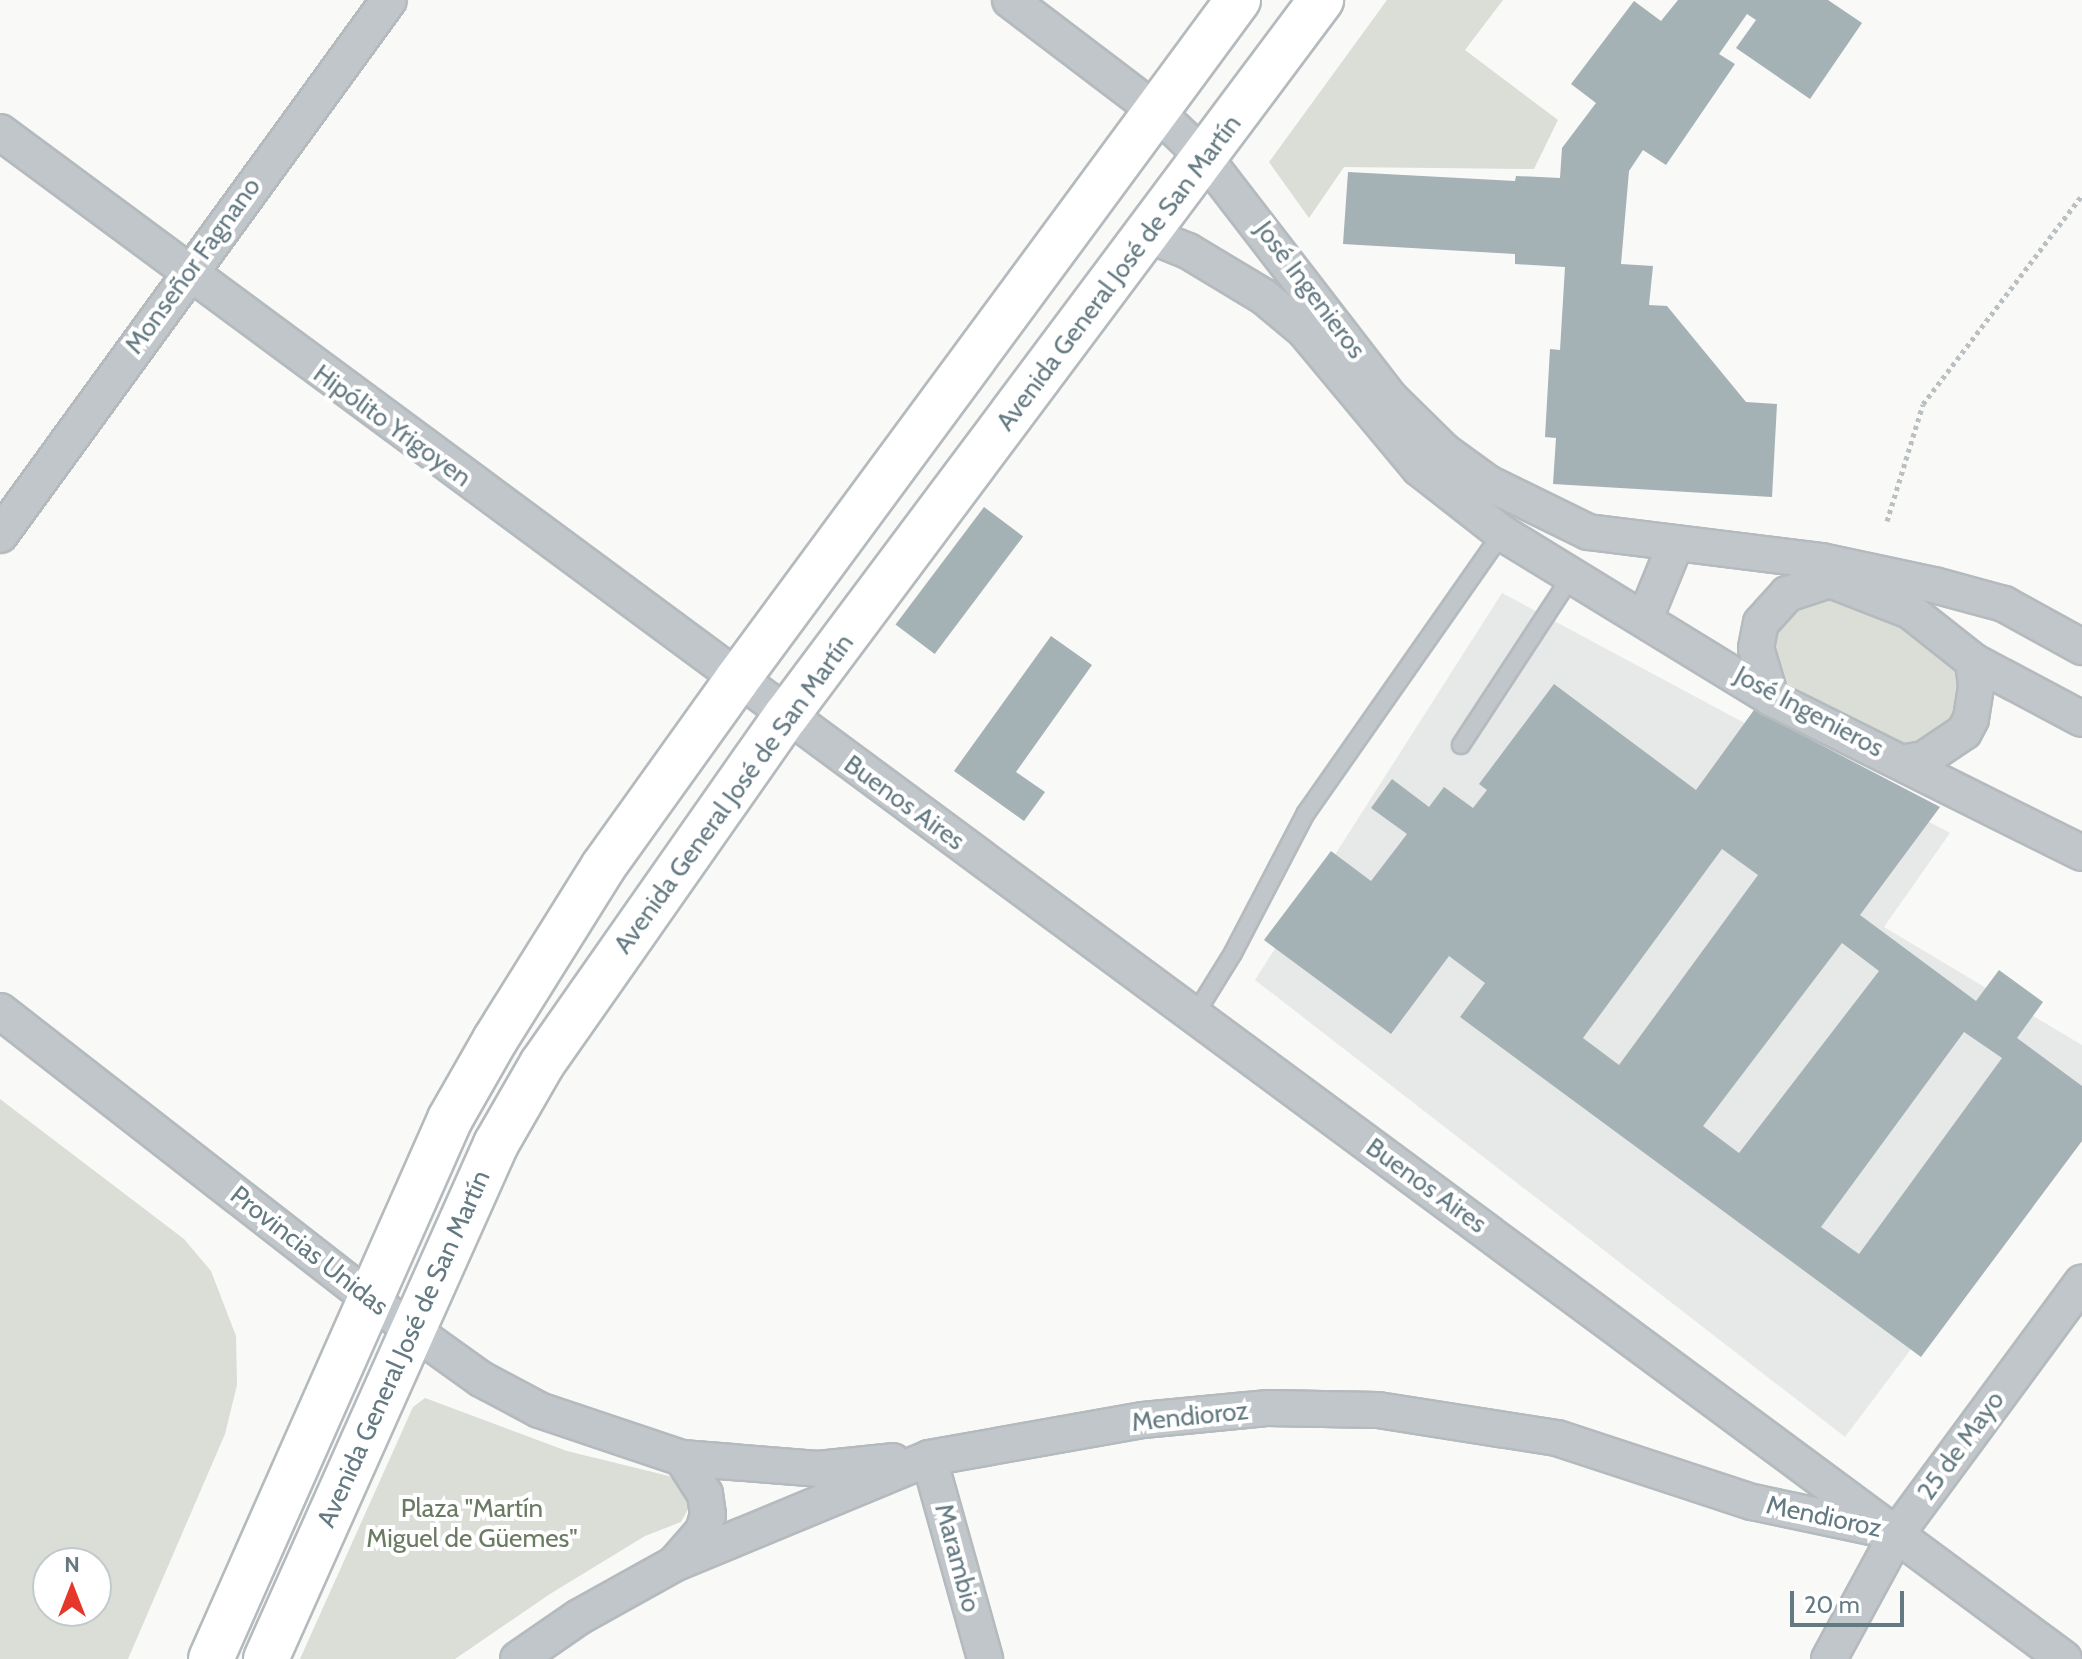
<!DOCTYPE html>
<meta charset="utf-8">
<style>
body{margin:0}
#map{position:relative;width:2082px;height:1659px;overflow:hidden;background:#f9f9f7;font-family:Cabin,sans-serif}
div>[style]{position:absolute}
.built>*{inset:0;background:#e7e9e8}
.green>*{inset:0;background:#daded6}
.building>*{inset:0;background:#a4b1b5;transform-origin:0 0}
.path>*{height:5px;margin-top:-2.5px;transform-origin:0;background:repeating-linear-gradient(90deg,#babfc1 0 4px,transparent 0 8px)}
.roads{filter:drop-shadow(2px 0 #b4babd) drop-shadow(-2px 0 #b4babd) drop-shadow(0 2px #b4babd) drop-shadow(0 -2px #b4babd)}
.service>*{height:16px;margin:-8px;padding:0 8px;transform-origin:8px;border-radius:8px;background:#c0c6c9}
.minor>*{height:34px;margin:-17px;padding:0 17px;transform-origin:17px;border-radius:17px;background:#c0c6c9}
.primary>*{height:44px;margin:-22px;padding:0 22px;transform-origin:22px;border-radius:22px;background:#fff}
span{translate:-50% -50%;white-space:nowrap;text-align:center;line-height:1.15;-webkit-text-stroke:8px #fff;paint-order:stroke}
.street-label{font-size:26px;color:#647a82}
.park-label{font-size:26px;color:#6b7a63}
.north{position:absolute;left:32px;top:1547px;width:80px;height:80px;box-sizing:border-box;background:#fff;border:2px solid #c1cacd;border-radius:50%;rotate:0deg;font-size:22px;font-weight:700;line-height:32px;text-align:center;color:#647a82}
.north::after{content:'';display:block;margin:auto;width:28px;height:36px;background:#e5382a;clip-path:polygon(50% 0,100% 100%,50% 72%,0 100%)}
.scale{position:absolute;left:1790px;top:1591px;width:114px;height:36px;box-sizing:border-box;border:4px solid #647a82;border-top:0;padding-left:10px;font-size:24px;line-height:28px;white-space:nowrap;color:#647a82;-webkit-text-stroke:6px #fff;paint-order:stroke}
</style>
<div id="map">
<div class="built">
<div style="clip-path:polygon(1502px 593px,1950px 833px,1884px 927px,2082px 1045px,2082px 1122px,1845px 1437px,1255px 980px)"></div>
</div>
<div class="green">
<div style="clip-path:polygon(1387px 0,1503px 0,1465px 50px,1558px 120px,1534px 169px,1344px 167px,1309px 218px,1269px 162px)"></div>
<div style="clip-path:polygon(1826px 597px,1848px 599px,1896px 622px,1957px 662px,1961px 677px,1957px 718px,1924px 740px,1903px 743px,1875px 733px,1783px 681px,1773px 642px,1785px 616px)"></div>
<div style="clip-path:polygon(evenodd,0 1099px,184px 1239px,211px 1271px,236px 1336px,237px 1385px,225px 1434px,128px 1659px,0 1659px,0 1099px,48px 1563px,96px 1563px,96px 1611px,48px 1611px,48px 1563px)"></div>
<div style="clip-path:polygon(425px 1398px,567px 1451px,669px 1476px,684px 1488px,690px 1506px,681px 1522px,645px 1536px,550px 1594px,455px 1659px,300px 1659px,413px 1407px)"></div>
</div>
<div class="building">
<div style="clip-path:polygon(1678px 0,1828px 0,1862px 23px,1810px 99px,1736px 48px,1756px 20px,1747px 14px,1719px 54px,1735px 64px,1666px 165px,1643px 150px,1629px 171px,1621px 264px,1653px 266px,1649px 305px,1667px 306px,1746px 402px,1777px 404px,1772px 497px,1553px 484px,1556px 438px,1545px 437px,1550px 349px,1560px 350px,1565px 267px,1515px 264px,1515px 254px,1343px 244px,1348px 172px,1515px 181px,1516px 176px,1560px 178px,1562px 148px,1596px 103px,1571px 84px,1634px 1px,1661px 21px)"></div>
<div style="left:984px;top:507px;width:49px;height:147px;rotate:37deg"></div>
<div style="clip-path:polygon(1051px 636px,1092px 665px,1016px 772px,1045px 792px,1024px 821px,954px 771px)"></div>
<div style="clip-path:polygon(evenodd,1554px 684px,1696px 790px,1754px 710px,1940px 807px,1860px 915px,1976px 1001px,1999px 970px,2043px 1002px,2017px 1038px,2082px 1086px,2082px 1141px,1921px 1357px,1460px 1017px,1485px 983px,1449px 956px,1391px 1034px,1264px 940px,1331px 851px,1371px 881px,1407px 834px,1371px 808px,1392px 779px,1429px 807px,1444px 787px,1473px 808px,1487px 790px,1479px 784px,1554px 684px,1722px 849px,1758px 875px,1619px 1065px,1583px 1038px,1722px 849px,1554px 684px,1842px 943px,1879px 971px,1739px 1153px,1703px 1126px,1842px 943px,1554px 684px,1964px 1032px,2002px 1058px,1859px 1254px,1821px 1227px,1964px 1032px)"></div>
</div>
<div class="path">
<div style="left:1887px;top:521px;width:122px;rotate:-72.9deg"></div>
<div style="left:1923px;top:404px;width:263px;rotate:-52.7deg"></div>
</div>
<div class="roads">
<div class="service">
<div style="left:1461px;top:745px;width:204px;rotate:-56.8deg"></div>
<div style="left:1194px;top:1016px;width:74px;rotate:-58.2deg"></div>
<div style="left:1233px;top:953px;width:158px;rotate:-62.5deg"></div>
<div style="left:1306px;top:813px;width:342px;rotate:-55deg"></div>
</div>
<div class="minor">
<div style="left:1010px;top:0;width:183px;rotate:37.2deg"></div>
<div style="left:1156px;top:111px;width:69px;rotate:43.8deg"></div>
<div style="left:1206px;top:159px;width:300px;rotate:52.4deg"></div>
<div style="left:1389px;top:397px;width:77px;rotate:44.5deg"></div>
<div style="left:1444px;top:451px;width:54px;rotate:36deg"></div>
<div style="left:1488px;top:483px;width:111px;rotate:26.1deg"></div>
<div style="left:1588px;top:532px;width:236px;rotate:7.1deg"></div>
<div style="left:1822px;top:561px;width:115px;rotate:12.1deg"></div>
<div style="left:1934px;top:585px;width:73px;rotate:15.2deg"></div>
<div style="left:2004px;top:604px;width:89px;rotate:28.9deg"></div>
<div style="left:0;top:132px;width:2567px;rotate:36.49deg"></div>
<div style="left:1148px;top:235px;width:43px;rotate:21.8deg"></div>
<div style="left:1188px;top:251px;width:87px;rotate:31deg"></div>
<div style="left:1263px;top:296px;width:53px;rotate:39.7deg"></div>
<div style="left:1304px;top:330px;width:180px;rotate:50.2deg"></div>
<div style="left:1419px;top:468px;width:105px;rotate:38.1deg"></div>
<div style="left:1502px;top:533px;width:316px;rotate:31.5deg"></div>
<div style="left:1771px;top:698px;width:347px;rotate:26.5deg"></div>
<div style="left:0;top:535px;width:661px;rotate:-53.98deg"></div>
<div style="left:1646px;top:616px;width:79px;rotate:-67.7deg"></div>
<div style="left:1973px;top:661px;width:123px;rotate:28deg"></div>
<div style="left:1771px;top:698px;width:52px;rotate:-106.7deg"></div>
<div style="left:1756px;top:648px;width:25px;rotate:-79deg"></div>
<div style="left:1761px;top:623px;width:39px;rotate:-48deg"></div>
<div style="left:1787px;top:594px;width:45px;rotate:-18deg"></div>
<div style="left:1830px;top:580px;width:86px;rotate:21.2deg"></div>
<div style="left:1910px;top:611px;width:80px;rotate:38.4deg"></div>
<div style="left:1973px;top:661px;width:26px;rotate:83deg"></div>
<div style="left:1976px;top:687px;width:32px;rotate:99deg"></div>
<div style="left:1971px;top:719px;width:15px;rotate:118deg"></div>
<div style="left:1964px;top:732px;width:48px;rotate:146deg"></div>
<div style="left:1924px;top:759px;width:19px;rotate:171deg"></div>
<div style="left:0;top:1011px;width:472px;rotate:37.9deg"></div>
<div style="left:372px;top:1301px;width:134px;rotate:35.6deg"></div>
<div style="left:481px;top:1379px;width:66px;rotate:28.1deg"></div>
<div style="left:539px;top:1410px;width:151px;rotate:18.6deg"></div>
<div style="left:682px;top:1458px;width:136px;rotate:4.6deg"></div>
<div style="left:818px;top:1469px;width:75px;rotate:-6.1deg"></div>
<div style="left:929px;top:1458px;width:209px;rotate:74.4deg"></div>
<div style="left:676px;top:1562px;width:41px;rotate:-48.9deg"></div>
<div style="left:703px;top:1531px;width:17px;rotate:-73deg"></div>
<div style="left:708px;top:1515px;width:21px;rotate:-98deg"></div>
<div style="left:705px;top:1494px;width:43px;rotate:-122.6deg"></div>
<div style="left:518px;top:1659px;width:74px;rotate:-34.5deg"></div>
<div style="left:579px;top:1617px;width:111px;rotate:-29.1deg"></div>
<div style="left:676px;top:1563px;width:274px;rotate:-22.5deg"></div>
<div style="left:929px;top:1458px;width:217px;rotate:-10.1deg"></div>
<div style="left:1143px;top:1420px;width:126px;rotate:-5.5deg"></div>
<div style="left:1268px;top:1408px;width:110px;rotate:1deg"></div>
<div style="left:1378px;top:1410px;width:181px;rotate:8.9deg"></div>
<div style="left:1557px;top:1438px;width:205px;rotate:18.2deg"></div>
<div style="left:1752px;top:1502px;width:141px;rotate:11.9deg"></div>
<div style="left:1829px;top:1659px;width:145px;rotate:-61.5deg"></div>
<div style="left:1898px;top:1532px;width:310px;rotate:-53.6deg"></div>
</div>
<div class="primary">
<div style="left:211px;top:1659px;width:591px;rotate:-66.13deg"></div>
<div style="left:450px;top:1119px;width:91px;rotate:-60.3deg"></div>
<div style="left:495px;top:1040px;width:204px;rotate:-58deg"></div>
<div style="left:603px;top:867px;width:229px;rotate:-54.4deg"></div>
<div style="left:736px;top:681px;width:846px;rotate:-53.6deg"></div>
<div style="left:266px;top:1659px;width:564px;rotate:-65.93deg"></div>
<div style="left:496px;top:1144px;width:92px;rotate:-60.1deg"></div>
<div style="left:542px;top:1064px;width:425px;rotate:-55deg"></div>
<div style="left:786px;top:716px;width:894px;rotate:-53.23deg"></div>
</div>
</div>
<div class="street-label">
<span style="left:193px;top:266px;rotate:-54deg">Monseñor Fagnano</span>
<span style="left:1119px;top:273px;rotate:-53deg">Avenida General José de San Martín</span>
<span style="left:1310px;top:290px;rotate:53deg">José Ingenieros</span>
<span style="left:392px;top:426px;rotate:36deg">Hipólito Yrigoyen</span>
<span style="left:1809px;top:712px;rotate:28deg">José Ingenieros</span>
<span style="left:734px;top:794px;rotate:-54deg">Avenida General José de San Martín</span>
<span style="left:904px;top:803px;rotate:36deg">Buenos Aires</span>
<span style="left:1426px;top:1186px;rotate:36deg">Buenos Aires</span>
<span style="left:309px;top:1251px;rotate:38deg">Provincias Unidas</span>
<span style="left:404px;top:1349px;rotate:-66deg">Avenida General José de San Martín</span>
<span style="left:1190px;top:1417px;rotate:-6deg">Mendioroz</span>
<span style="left:1961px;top:1446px;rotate:-54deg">25 de Mayo</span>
<span style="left:1824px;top:1517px;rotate:12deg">Mendioroz</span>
<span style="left:957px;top:1558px;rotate:75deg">Marambio</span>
</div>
<div class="park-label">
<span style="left:472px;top:1524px">Plaza "Martín<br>Miguel de Güemes"</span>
</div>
<div class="north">N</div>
<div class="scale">20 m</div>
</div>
